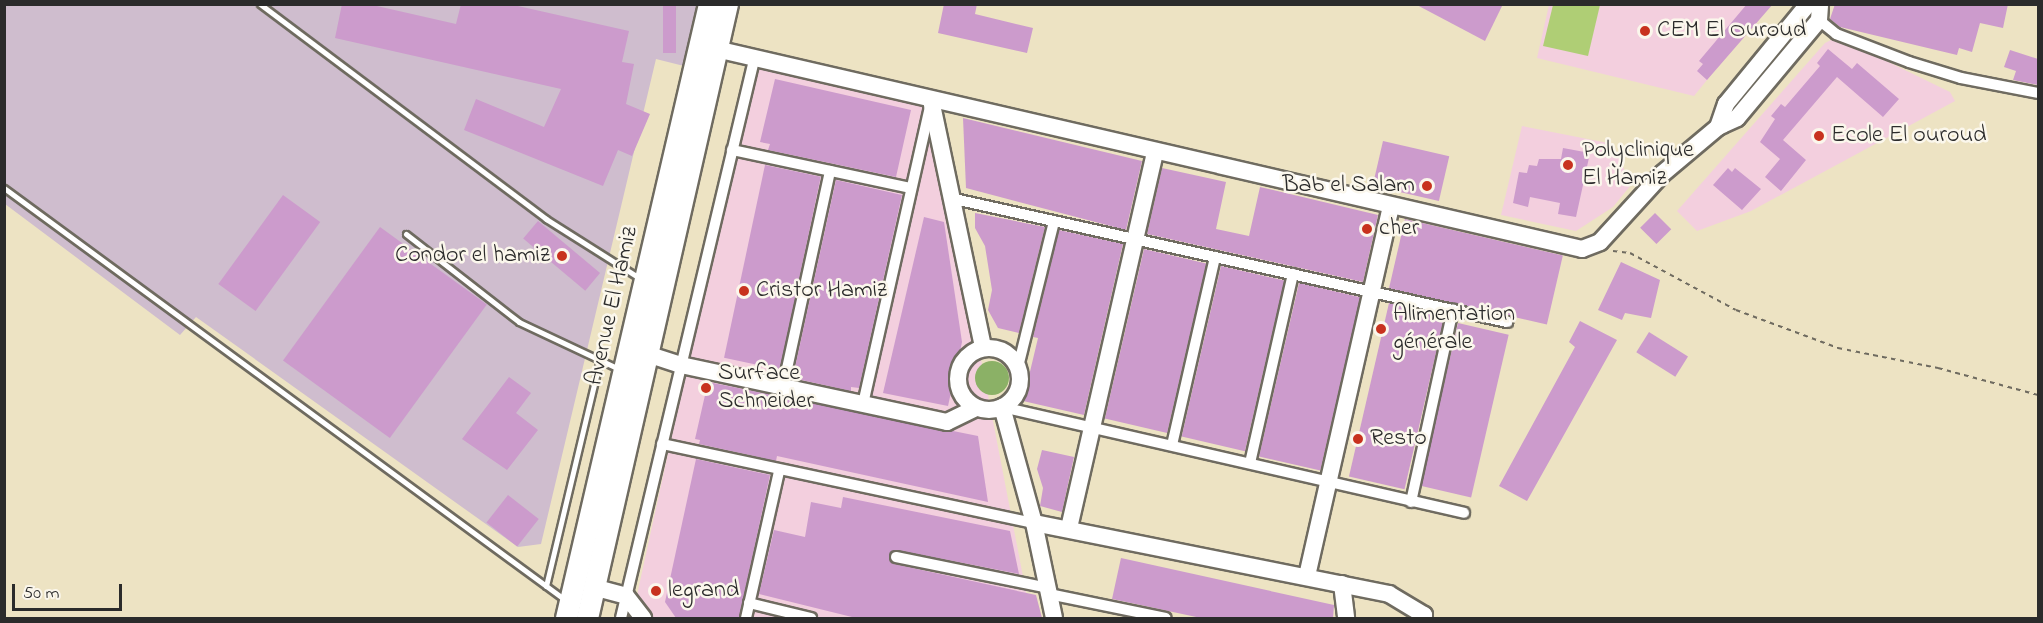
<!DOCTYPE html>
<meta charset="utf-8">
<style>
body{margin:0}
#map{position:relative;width:2043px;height:623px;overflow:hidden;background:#ede3c3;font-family:"Indie Flower",sans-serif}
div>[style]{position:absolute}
.built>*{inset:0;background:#f3cfde}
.industrial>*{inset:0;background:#cfbdce}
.green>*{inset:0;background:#afce75}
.forest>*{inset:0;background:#8bb166}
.round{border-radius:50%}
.building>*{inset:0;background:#cc9bcc;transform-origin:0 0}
.path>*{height:2px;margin-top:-1px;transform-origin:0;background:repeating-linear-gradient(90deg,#6f6b60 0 4.5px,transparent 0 9px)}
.roads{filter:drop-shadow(2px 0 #6f6b60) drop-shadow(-2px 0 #6f6b60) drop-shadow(0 2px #6f6b60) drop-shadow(0 -2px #6f6b60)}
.lane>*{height:5px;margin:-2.5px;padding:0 2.5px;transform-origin:2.5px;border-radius:2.5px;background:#fff}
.street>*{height:10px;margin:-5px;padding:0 5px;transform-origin:5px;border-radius:5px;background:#fff}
.secondary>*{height:16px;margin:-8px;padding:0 8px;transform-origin:8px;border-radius:8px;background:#fff}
.secondary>.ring{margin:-8px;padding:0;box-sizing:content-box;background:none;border:16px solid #fff;border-radius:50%}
.highway>*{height:21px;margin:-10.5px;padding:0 10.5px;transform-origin:10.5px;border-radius:10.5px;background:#fff}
.dots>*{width:16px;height:16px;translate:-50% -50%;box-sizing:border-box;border:3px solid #fbf7ec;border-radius:50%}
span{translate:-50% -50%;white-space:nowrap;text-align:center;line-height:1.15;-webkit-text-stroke:5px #fbf7ec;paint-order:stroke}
.poi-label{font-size:24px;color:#2b2b2b}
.left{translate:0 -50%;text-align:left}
.right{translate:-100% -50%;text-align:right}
.street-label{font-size:24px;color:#2b2b2b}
.frame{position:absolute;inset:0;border:6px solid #2b2b2b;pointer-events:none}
.scale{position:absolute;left:12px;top:584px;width:110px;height:27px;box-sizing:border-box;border:3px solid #2b2b2b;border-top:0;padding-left:8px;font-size:18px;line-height:21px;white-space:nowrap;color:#2b2b2b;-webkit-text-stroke:4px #fbf7ec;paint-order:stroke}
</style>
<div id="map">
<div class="built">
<div style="clip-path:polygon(1549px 5px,1768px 5px,1694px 96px,1537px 58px)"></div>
<div style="clip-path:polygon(1837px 37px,1950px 92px,1955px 101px,1751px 211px,1697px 231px,1677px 211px,1825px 43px)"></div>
<div style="clip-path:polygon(754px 60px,931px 100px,1031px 618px,632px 618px)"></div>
<div style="clip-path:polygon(1522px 126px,1613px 144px,1631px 185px,1613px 207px,1576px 231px,1501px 215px)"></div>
</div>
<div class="industrial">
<div style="clip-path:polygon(4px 5px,697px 5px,684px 66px,656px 59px,541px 544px,518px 547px,196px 317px,180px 335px,5px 204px)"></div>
</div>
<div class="green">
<div style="clip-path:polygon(1553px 5px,1600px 5px,1588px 56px,1543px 46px)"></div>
</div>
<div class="forest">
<div class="round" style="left:975px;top:361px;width:34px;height:34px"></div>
</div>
<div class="building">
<div style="clip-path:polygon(342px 4px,368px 4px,456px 24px,461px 4px,509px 4px,629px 31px,622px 62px,634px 64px,626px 104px,650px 114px,632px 156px,618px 150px,603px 186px,464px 130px,476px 99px,544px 127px,561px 89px,335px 38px)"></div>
<div style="left:663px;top:4px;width:13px;height:49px"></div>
<div style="clip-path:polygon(944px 4px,977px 4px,975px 14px,1033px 28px,1027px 53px,938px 33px)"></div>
<div style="clip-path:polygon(1415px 4px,1503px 4px,1485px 41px)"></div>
<div style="clip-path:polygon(1747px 4px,1773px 4px,1707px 80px,1697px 71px,1703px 64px,1699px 61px)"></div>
<div style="clip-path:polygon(1835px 4px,2008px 4px,2003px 28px,1980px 23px,1972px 52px,1959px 48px,1957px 55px,1840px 27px,1830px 19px)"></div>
<div style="clip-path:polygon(1828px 49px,1852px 69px,1857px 63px,1899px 99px,1883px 117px,1837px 77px,1783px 140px,1806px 160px,1781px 191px,1765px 177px,1780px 159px,1760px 142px,1775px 119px,1771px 116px,1781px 104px,1785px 107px,1820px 66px,1817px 63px)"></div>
<div style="clip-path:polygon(2010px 50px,2038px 59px,2038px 85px,2013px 80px,2016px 71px,2004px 67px)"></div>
<div style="clip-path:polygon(775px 79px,911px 110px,896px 177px,768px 150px,770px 144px,760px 142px)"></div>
<div style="clip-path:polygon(963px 118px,1142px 161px,1126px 230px,966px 188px)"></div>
<div style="left:1383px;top:141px;width:68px;height:46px;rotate:13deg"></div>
<div style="clip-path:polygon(1563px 148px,1590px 153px,1576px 217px,1558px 214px,1560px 203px,1530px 197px,1528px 207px,1513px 203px,1519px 172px,1527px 173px,1529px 165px,1537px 166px,1539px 159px,1561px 159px)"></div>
<div style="left:765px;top:165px;width:57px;height:197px;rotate:12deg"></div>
<div style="clip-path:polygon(1162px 168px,1226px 182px,1216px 229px,1249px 236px,1260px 187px,1378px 215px,1363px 282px,1147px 234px)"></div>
<div style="clip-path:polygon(1728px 168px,1732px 172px,1735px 168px,1761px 189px,1742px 210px,1713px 185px)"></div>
<div style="clip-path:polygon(836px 180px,902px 195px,859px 388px,851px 387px,851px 391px,797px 379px,799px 373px,794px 372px)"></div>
<div style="left:283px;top:195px;width:46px;height:110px;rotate:36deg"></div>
<div style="clip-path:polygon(975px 213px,1045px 227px,1019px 333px,998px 328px,988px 310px,992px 290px,985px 246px,975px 228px)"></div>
<div style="left:1655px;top:213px;width:23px;height:21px;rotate:45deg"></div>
<div style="clip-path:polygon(924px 217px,944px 222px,962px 342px,948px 406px,883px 393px)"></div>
<div style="left:1405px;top:219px;width:162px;height:71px;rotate:13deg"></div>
<div style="left:538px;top:221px;width:81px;height:23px;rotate:40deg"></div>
<div style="left:380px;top:227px;width:132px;height:165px;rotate:36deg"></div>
<div style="clip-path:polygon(1059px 230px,1123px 244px,1084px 415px,1023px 401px,1038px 338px,1033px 337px)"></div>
<div style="left:1144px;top:249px;width:64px;height:174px;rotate:13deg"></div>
<div style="clip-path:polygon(1621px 262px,1660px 280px,1651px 318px,1625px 313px,1622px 320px,1598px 310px)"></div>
<div style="left:1221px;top:266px;width:65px;height:175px;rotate:13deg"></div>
<div style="left:1299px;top:283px;width:63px;height:178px;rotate:13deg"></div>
<div style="left:1389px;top:303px;width:57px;height:178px;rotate:13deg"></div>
<div style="clip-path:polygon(1580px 321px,1617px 340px,1527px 501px,1499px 486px,1575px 347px,1569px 342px)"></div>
<div style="left:1458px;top:323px;width:52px;height:167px;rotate:13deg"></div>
<div style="left:1649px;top:332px;width:46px;height:24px;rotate:32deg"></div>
<div style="clip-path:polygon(509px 377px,531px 393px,516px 413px,538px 430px,507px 470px,462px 439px)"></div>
<div style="clip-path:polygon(708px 382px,978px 436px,988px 502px,777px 456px,776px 461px,699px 444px,700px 440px,695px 439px)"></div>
<div style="clip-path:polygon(1042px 450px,1074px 457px,1062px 512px,1040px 506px,1043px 488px,1037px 469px)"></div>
<div style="clip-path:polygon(696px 459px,770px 475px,739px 618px,676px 618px,665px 602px)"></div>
<div style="left:508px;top:495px;width:39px;height:35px;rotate:38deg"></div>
<div style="clip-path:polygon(843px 497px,1010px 531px,1019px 574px,897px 550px,891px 552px,889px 559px,894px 564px,1036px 595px,1042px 618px,856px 618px,759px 594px,774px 530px,805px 537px,811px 502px,841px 508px)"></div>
<div style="clip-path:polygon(1121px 558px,1334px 605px,1333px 618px,1201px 618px,1112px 599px)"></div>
</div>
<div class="path">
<div style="left:1613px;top:251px;width:17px;rotate:7deg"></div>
<div style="left:1630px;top:253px;width:120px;rotate:28.3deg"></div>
<div style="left:1736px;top:310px;width:109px;rotate:20.4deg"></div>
<div style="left:1838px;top:348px;width:102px;rotate:11.3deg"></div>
<div style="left:1938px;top:368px;width:104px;rotate:15.1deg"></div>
</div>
<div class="roads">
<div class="lane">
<div style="left:260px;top:4px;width:358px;rotate:36.9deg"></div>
<div style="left:546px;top:219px;width:112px;rotate:32.3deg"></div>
<div style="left:4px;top:188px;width:695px;rotate:36.28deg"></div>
<div style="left:406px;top:234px;width:143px;rotate:37.9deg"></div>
<div style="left:519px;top:322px;width:110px;rotate:25.2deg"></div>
<div style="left:546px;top:586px;width:232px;rotate:-76.6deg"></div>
</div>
<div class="street">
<div style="left:1819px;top:20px;width:22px;rotate:39deg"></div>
<div style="left:1836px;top:34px;width:78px;rotate:21deg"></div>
<div style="left:1909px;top:62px;width:54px;rotate:17.1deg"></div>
<div style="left:1961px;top:78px;width:78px;rotate:11deg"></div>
<div style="left:732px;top:150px;width:183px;rotate:12deg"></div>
<div style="left:950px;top:198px;width:571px;rotate:12.55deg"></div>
<div style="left:1018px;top:367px;width:150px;rotate:-76.1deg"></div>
<div style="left:783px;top:387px;width:221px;rotate:-77.7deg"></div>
<div style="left:863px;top:404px;width:305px;rotate:-77.3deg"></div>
<div style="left:1002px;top:407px;width:474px;rotate:12.9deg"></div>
<div style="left:662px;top:444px;width:380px;rotate:12deg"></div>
<div style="left:1172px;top:445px;width:193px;rotate:-77.1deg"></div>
<div style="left:1250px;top:463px;width:194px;rotate:-77.2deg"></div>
<div style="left:1411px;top:502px;width:197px;rotate:-77.7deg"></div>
<div style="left:896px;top:557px;width:155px;rotate:11.5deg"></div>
<div style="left:1049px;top:594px;width:119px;rotate:11.6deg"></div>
<div style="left:749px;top:603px;width:64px;rotate:13.6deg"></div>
<div style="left:621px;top:618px;width:574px;rotate:-76.59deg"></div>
<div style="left:746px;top:618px;width:151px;rotate:-77.3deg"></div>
</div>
<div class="secondary">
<div style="left:716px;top:49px;width:889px;rotate:13deg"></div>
<div style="left:1582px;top:249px;width:19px;rotate:-21deg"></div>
<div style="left:1600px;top:242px;width:92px;rotate:-47.6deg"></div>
<div style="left:1662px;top:174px;width:73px;rotate:-40deg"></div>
<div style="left:1718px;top:127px;width:21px;rotate:-25deg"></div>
<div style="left:1737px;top:118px;width:128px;rotate:-50.1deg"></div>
<div style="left:1819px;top:20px;width:16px;rotate:-86deg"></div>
<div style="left:931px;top:100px;width:252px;rotate:78.1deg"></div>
<div style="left:1718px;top:127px;width:24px;rotate:-71deg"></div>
<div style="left:1726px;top:104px;width:129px;rotate:-50.6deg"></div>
<div class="ring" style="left:958px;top:348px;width:46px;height:46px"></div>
<div style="left:647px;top:354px;width:36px;rotate:18deg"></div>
<div style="left:681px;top:365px;width:272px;rotate:12.1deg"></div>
<div style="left:947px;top:422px;width:32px;rotate:-26deg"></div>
<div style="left:1002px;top:407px;width:120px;rotate:74.6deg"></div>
<div style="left:1034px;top:523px;width:97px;rotate:78.1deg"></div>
<div style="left:1034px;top:523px;width:362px;rotate:11.3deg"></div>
<div style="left:1389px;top:594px;width:41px;rotate:31deg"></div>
<div style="left:1424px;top:615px;width:4px;rotate:135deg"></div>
<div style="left:1069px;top:528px;width:386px;rotate:-77.1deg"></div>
<div style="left:1307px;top:576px;width:378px;rotate:-77.2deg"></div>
<div style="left:1342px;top:584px;width:34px;rotate:83deg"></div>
<div style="left:593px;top:587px;width:34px;rotate:15deg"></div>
<div style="left:626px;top:596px;width:28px;rotate:52deg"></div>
</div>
<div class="highway">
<div style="left:566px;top:618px;width:630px;rotate:-76.89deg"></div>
<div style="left:587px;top:618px;width:630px;rotate:-77.16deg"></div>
</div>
</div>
<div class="dots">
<div style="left:1645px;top:31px;background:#c8321e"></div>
<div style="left:1819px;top:136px;background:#c8321e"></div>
<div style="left:1568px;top:165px;background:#c8321e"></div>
<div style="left:1427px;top:186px;background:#c8321e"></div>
<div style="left:1367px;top:229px;background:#c8321e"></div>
<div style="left:562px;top:256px;background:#c8321e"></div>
<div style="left:744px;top:291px;background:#c8321e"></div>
<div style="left:1381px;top:329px;background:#c8321e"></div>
<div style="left:706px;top:388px;background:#c8321e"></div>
<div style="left:1358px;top:439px;background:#c8321e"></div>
<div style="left:656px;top:591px;background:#c8321e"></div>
</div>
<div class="poi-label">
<span class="left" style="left:1657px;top:31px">CEM El Ouroud</span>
<span class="left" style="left:1831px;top:136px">Ecole El ouroud</span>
<span class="left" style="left:1582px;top:165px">Polyclinique<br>El Hamiz</span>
<span class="right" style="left:1415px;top:186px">Bab el Salam</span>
<span class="left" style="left:1379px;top:229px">cher</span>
<span class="right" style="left:550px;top:256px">Condor el hamiz</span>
<span class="left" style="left:756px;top:291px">Cristor Hamiz</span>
<span class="left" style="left:1393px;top:329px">Alimentation<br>générale</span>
<span class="left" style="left:718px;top:388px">Surface<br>Schneider</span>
<span class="left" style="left:1370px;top:439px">Resto</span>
<span class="left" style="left:668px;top:591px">legrand</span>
</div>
<div class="street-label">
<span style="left:613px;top:306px;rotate:-77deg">Avenue El Hamiz</span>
</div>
<div class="frame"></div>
<div class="scale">50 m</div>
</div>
